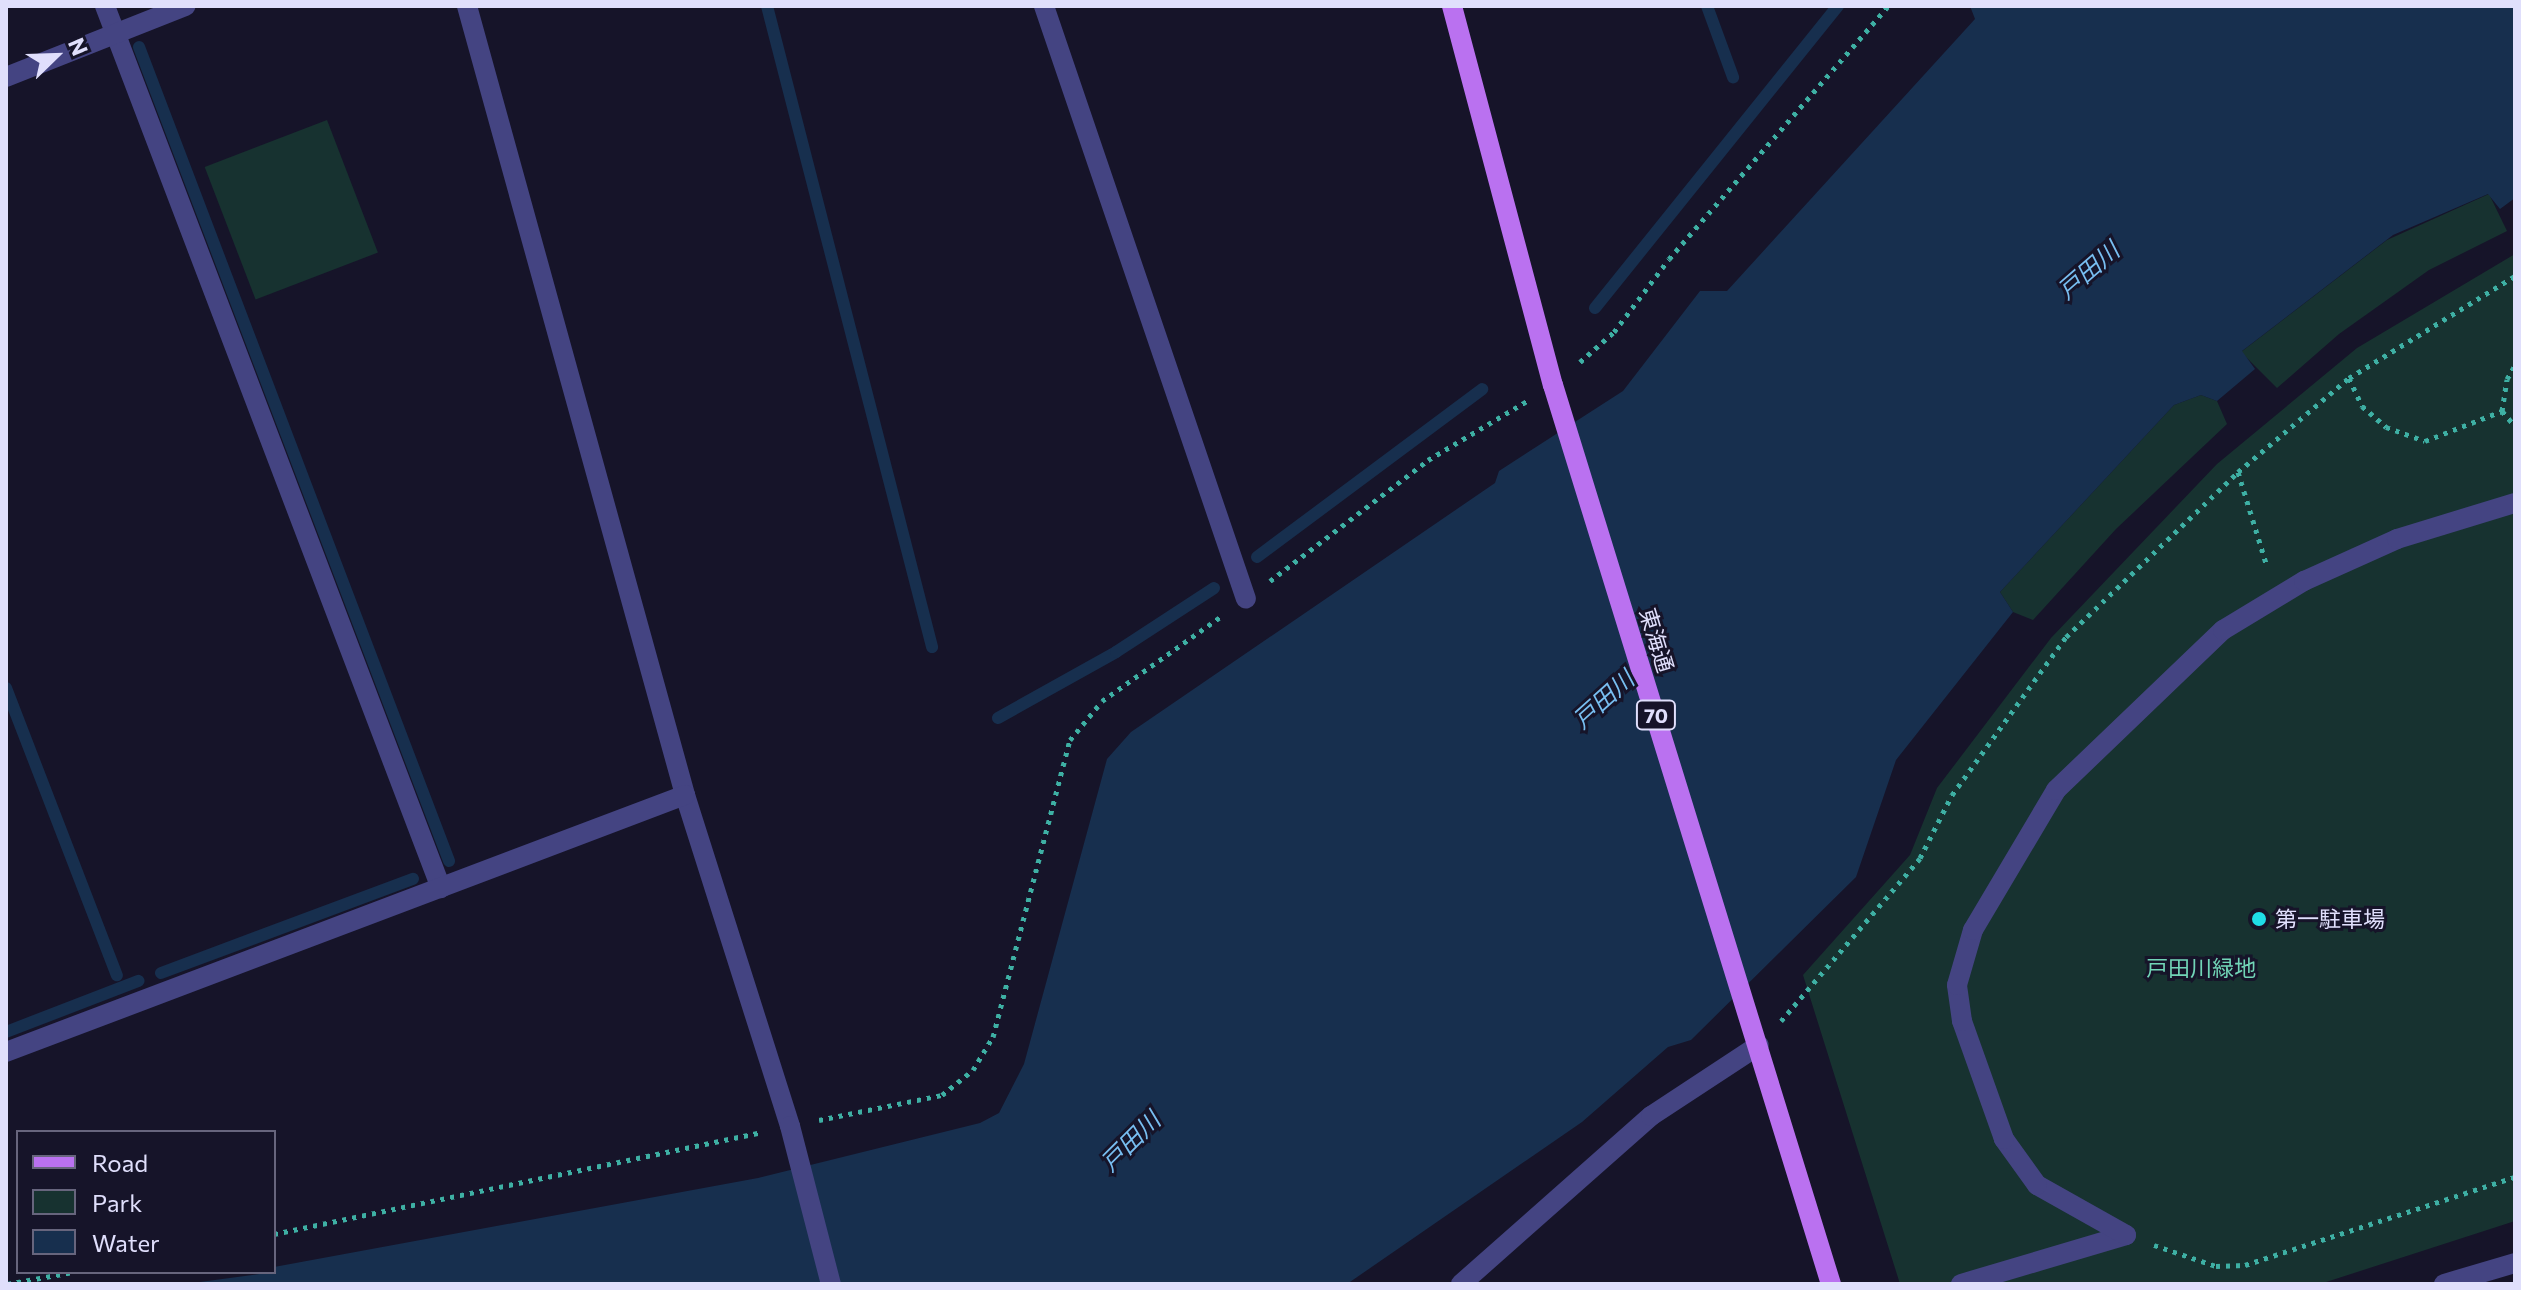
<!DOCTYPE html>
<meta charset="utf-8">
<style>
body{margin:0}
#map{position:relative;width:2521px;height:1290px;overflow:hidden;background:#161429;font-family:Commissioner,"Noto Sans JP",sans-serif}
div>[style]{position:absolute}
.green>*{inset:0;background:#173230;transform-origin:0 0}
.water>*{inset:0;background:#172f4e}
.stream>*{height:12px;margin:-6px;padding:0 6px;transform-origin:6px;border-radius:6px;background:#172f4e}
.path>*{height:5px;margin-top:-2.5px;transform-origin:0;background:repeating-linear-gradient(90deg,#3eb0a4 0 4px,transparent 0 10px)}
.minor>*{height:20px;margin:-10px;padding:0 10px;transform-origin:10px;border-radius:10px;background:#444482}
.major>*{height:20px;margin:-10px;padding:0 10px;transform-origin:10px;border-radius:10px;background:#ba71f0}
.dots>*{width:22px;height:22px;translate:-50% -50%;box-sizing:border-box;border:4px solid #161429;border-radius:50%}
span{translate:-50% -50%;white-space:nowrap;text-align:center;line-height:1.15;-webkit-text-stroke:6px #161429;paint-order:stroke}
.shield-label span{padding:2px 6px;background:#161429;border:2px solid;border-radius:6px;-webkit-text-stroke-width:0}
.shield-label{font-size:20px;color:#e0dffc;font-weight:700}
.street-label{font-size:22px;color:#e0dffc}
.poi-label{font-size:22px;color:#e0dffc}
.left{translate:0 -50%;text-align:left}
.park-label{font-size:22px;color:#71d5b7}
.water-label{font-size:24px;color:#78bef1;font-style:italic}
.frame{position:absolute;inset:0;border:8px solid #e0dffc;pointer-events:none}
.legend{position:absolute;left:16px;top:1130px;width:260px;height:144px;box-sizing:border-box;background:#161429;border:2px solid #67657d;margin:0;padding:10px 14px;list-style:none;font-size:24px;color:#e0dffc}
.legend li{display:flex;align-items:center;gap:16px;height:40px}
.legend b{width:40px;border:2px solid #67657d}
.north{position:absolute;left:16px;top:16px;width:80px;height:80px;-webkit-text-stroke:6px #161429;paint-order:stroke;rotate:67deg;font-size:22px;font-weight:700;line-height:32px;text-align:center;color:#e0dffc}
.north::after{content:'';display:block;margin:auto;width:28px;height:36px;background:#e0dffc;clip-path:polygon(50% 0,100% 100%,50% 72%,0 100%)}
</style>
<div id="map">
<div class="green">
<div style="left:327px;top:120px;width:142px;height:131px;rotate:69deg"></div>
<div style="clip-path:polygon(2489px 194px,2507px 231px,2429px 270px,2339px 334px,2277px 388px,2241px 352px,2387px 240px)"></div>
<div style="clip-path:polygon(2515px 254px,2515px 1221px,2320px 1284px,1900px 1284px,1803px 975px,1910px 855px,1937px 788px,2051px 638px,2217px 464px,2357px 348px)"></div>
<div style="clip-path:polygon(2201px 395px,2217px 401px,2227px 424px,2116px 529px,2033px 620px,2013px 612px,2000px 592px,2174px 405px)"></div>
</div>
<div class="water">
<div style="clip-path:polygon(1970px 6px,2515px 6px,2515px 198px,2500px 209px,2488px 194px,2393px 235px,2242px 351px,2255px 369px,2217px 401px,2201px 395px,2174px 405px,2000px 592px,2013px 612px,1896px 760px,1856px 877px,1691px 1040px,1668px 1047px,1582px 1122px,1347px 1284px,185px 1284px,274px 1272px,274px 1267px,758px 1178px,980px 1123px,999px 1113px,1024px 1064px,1107px 759px,1131px 732px,1495px 483px,1499px 471px,1623px 391px,1700px 291px,1727px 291px,1975px 19px)"></div>
</div>
<div class="stream">
<div style="left:767px;top:6px;width:662px;rotate:75.56deg"></div>
<div style="left:1707px;top:6px;width:76px;rotate:69.9deg"></div>
<div style="left:139px;top:47px;width:871px;rotate:69.15deg"></div>
<div style="left:1595px;top:308px;width:388px;rotate:-51.2deg"></div>
<div style="left:1257px;top:557px;width:281px;rotate:-36.7deg"></div>
<div style="left:6px;top:688px;width:308px;rotate:68.9deg"></div>
<div style="left:998px;top:718px;width:135px;rotate:-29.2deg"></div>
<div style="left:1116px;top:652px;width:117px;rotate:-33.1deg"></div>
<div style="left:161px;top:973px;width:269px;rotate:-20.5deg"></div>
<div style="left:6px;top:1032px;width:142px;rotate:-21.1deg"></div>
</div>
<div class="path">
<div style="left:1580px;top:362px;width:45px;rotate:-41.4deg"></div>
<div style="left:1614px;top:332px;width:91px;rotate:-53deg"></div>
<div style="left:1669px;top:259px;width:335px;rotate:-49.1deg"></div>
<div style="left:2349px;top:378px;width:31px;rotate:65deg"></div>
<div style="left:2362px;top:406px;width:32px;rotate:41deg"></div>
<div style="left:2386px;top:427px;width:41px;rotate:19.7deg"></div>
<div style="left:2425px;top:441px;width:83px;rotate:-21.3deg"></div>
<div style="left:2502px;top:411px;width:32px;rotate:-81deg"></div>
<div style="left:2507px;top:379px;width:16px;rotate:-60deg"></div>
<div style="left:2502px;top:411px;width:20px;rotate:49deg"></div>
<div style="left:2238px;top:472px;width:98px;rotate:72.9deg"></div>
<div style="left:1270px;top:581px;width:199px;rotate:-37.4deg"></div>
<div style="left:1428px;top:460px;width:115px;rotate:-30.8deg"></div>
<div style="left:1781px;top:1021px;width:214px;rotate:-49.5deg"></div>
<div style="left:1920px;top:858px;width:71px;rotate:-63.1deg"></div>
<div style="left:1952px;top:795px;width:195px;rotate:-54.2deg"></div>
<div style="left:2066px;top:637px;width:238px;rotate:-43.8deg"></div>
<div style="left:2238px;top:472px;width:145px;rotate:-40.3deg"></div>
<div style="left:2349px;top:378px;width:195px;rotate:-31.6deg"></div>
<div style="left:819px;top:1120px;width:126px;rotate:-11.5deg"></div>
<div style="left:942px;top:1095px;width:40px;rotate:-39deg"></div>
<div style="left:973px;top:1070px;width:39px;rotate:-59deg"></div>
<div style="left:993px;top:1037px;width:307px;rotate:-75.5deg"></div>
<div style="left:1070px;top:740px;width:50px;rotate:-50.6deg"></div>
<div style="left:1102px;top:701px;width:145px;rotate:-35.4deg"></div>
<div style="left:274px;top:1234px;width:499px;rotate:-11.8deg"></div>
<div style="left:2154px;top:1245px;width:65px;rotate:18.7deg"></div>
<div style="left:2216px;top:1266px;width:29px;rotate:-2deg"></div>
<div style="left:2245px;top:1265px;width:284px;rotate:-18.1deg"></div>
<div style="left:7px;top:1284px;width:67px;rotate:-10.3deg"></div>
</div>
<div class="minor">
<div style="left:105px;top:6px;width:944px;rotate:69.15deg"></div>
<div style="left:467px;top:6px;width:819px;rotate:74.55deg"></div>
<div style="left:685px;top:795px;width:347px;rotate:72.4deg"></div>
<div style="left:790px;top:1126px;width:163px;rotate:75.5deg"></div>
<div style="left:1044px;top:6px;width:626px;rotate:71.19deg"></div>
<div style="left:6px;top:77px;width:193px;rotate:-21.6deg"></div>
<div style="left:6px;top:1052px;width:726px;rotate:-20.73deg"></div>
<div style="left:1461px;top:1284px;width:254px;rotate:-41.5deg"></div>
<div style="left:1651px;top:1116px;width:129px;rotate:-33.3deg"></div>
<div style="left:1961px;top:1284px;width:172px;rotate:-16.5deg"></div>
<div style="left:2126px;top:1235px;width:102px;rotate:-150.7deg"></div>
<div style="left:2037px;top:1185px;width:57px;rotate:-125.7deg"></div>
<div style="left:2004px;top:1139px;width:125px;rotate:-109.6deg"></div>
<div style="left:1962px;top:1021px;width:36px;rotate:-98deg"></div>
<div style="left:1957px;top:985px;width:57px;rotate:-73.8deg"></div>
<div style="left:1973px;top:930px;width:163px;rotate:-59.3deg"></div>
<div style="left:2056px;top:790px;width:231px;rotate:-43.8deg"></div>
<div style="left:2223px;top:630px;width:95px;rotate:-31.2deg"></div>
<div style="left:2304px;top:581px;width:102px;rotate:-24.3deg"></div>
<div style="left:2397px;top:539px;width:123px;rotate:-17deg"></div>
<div style="left:2444px;top:1284px;width:74px;rotate:-16.5deg"></div>
</div>
<div class="major">
<div style="left:1452px;top:6px;width:392px;rotate:75.1deg"></div>
<div style="left:1553px;top:385px;width:941px;rotate:72.82deg"></div>
</div>
<div class="dots">
<div style="left:2259px;top:919px;background:#1fdde7"></div>
</div>
<div class="shield-label">
<span style="left:1656px;top:715px">70</span>
</div>
<div class="street-label">
<span style="left:1657px;top:640px;rotate:73deg">東海通</span>
</div>
<div class="poi-label">
<span class="left" style="left:2275px;top:919px">第一駐車場</span>
</div>
<div class="park-label">
<span style="left:2201px;top:968px">戸田川緑地</span>
</div>
<div class="water-label">
<span style="left:2088px;top:270px;rotate:-41deg">戸田川</span>
<span style="left:1603px;top:699px;rotate:-42deg">戸田川</span>
<span style="left:1130px;top:1141px;rotate:-45deg">戸田川</span>
</div>
<div class="frame"></div>
<ul class="legend">
<li><b style="height:10px;background:#ba71f0"></b>Road</li>
<li><b style="height:22px;background:#173230"></b>Park</li>
<li><b style="height:22px;background:#172f4e"></b>Water</li>
</ul>
<div class="north">N</div>
</div>
